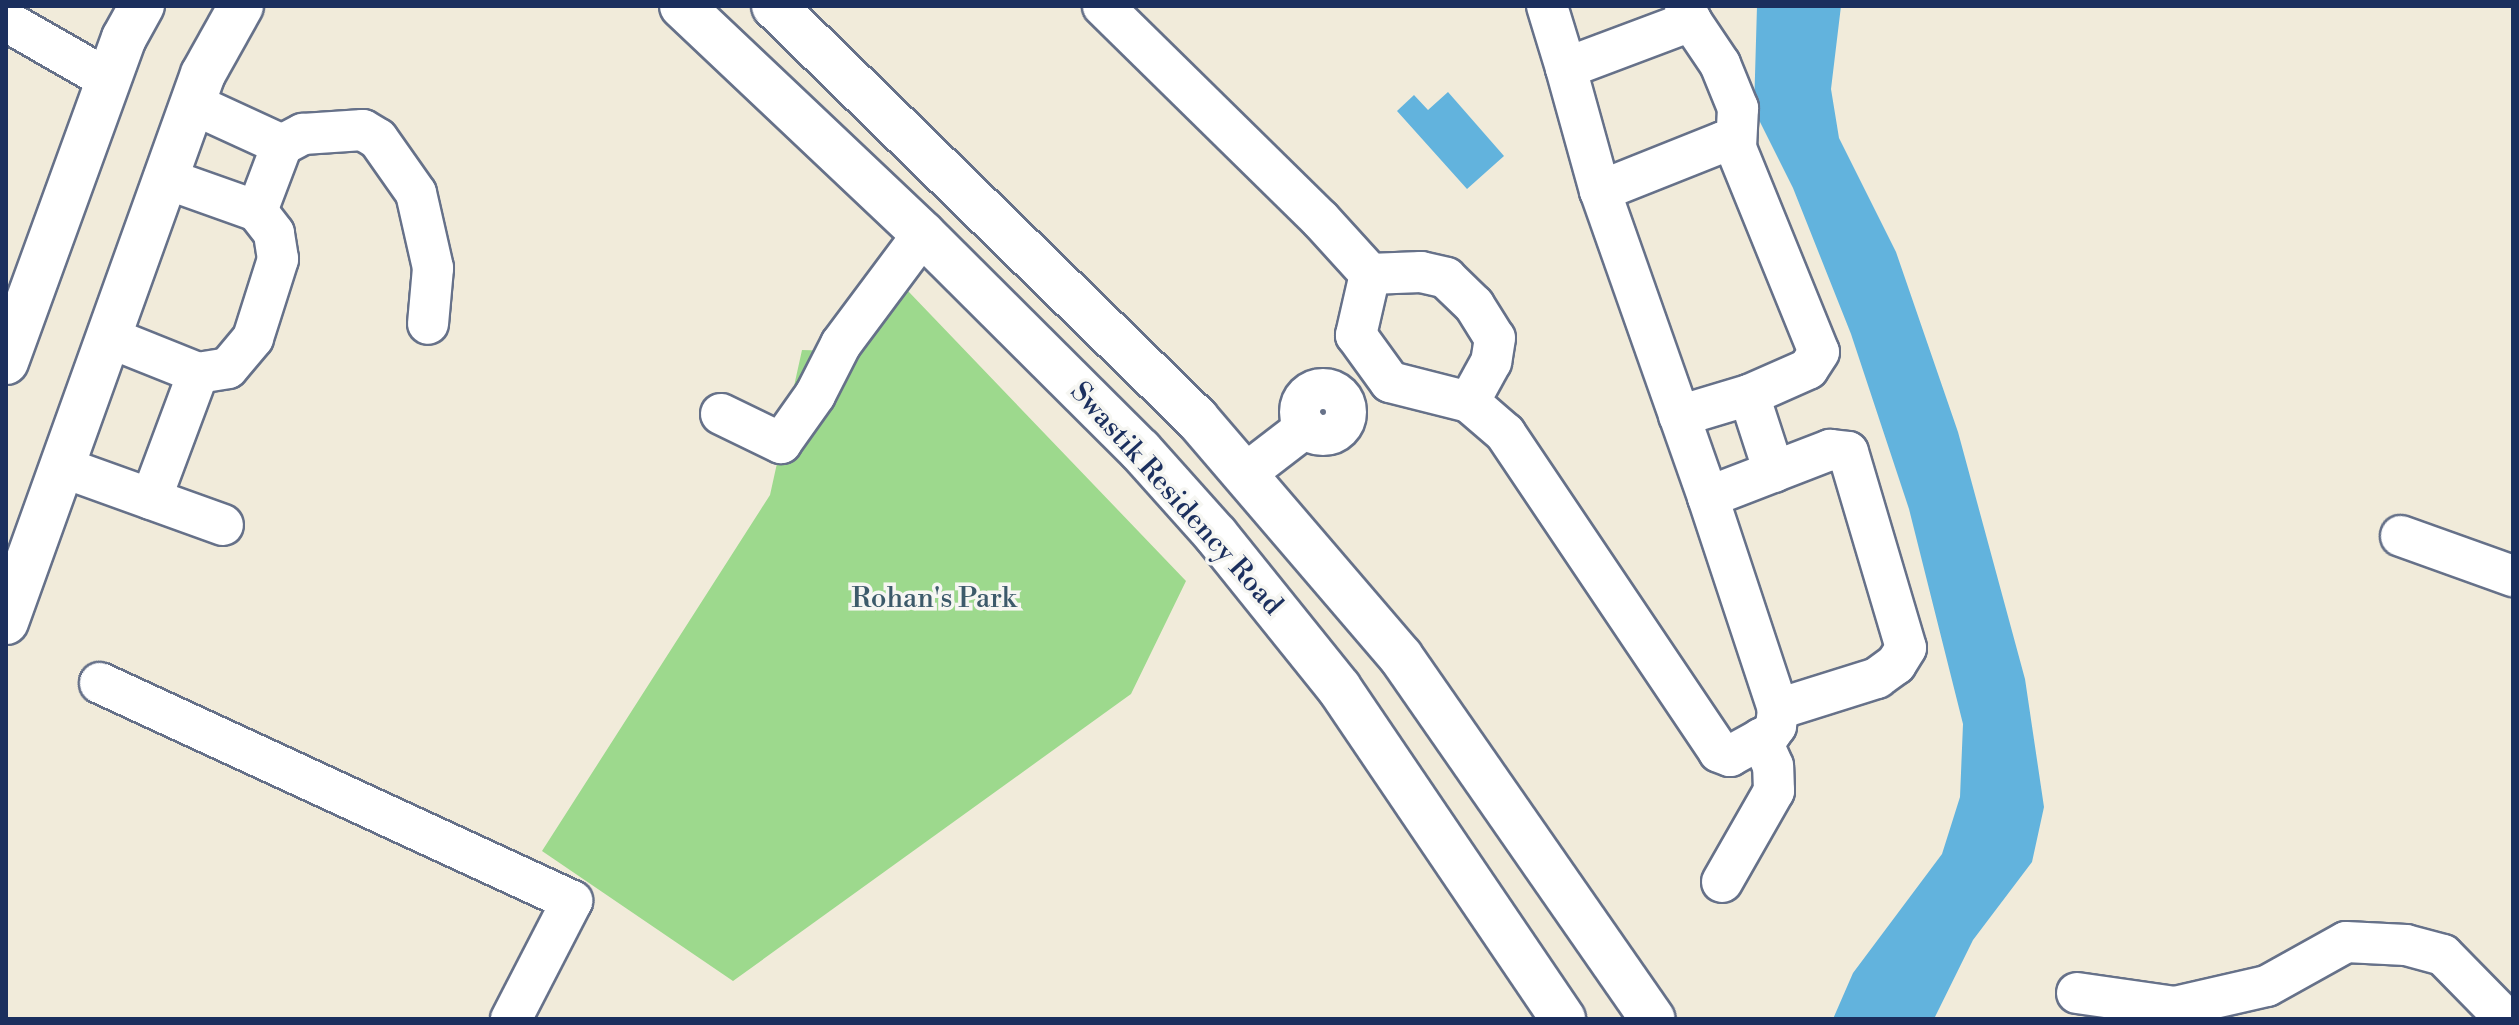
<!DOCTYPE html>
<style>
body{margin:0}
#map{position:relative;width:2519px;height:1025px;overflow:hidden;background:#f1ebda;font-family:"Libre Bodoni",serif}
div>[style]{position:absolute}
.green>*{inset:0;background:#9dd98d}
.water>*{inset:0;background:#62b3dd}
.roads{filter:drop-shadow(2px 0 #667189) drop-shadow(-2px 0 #667189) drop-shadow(0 2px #667189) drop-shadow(0 -2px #667189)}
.minor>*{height:40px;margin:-20px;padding:0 20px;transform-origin:20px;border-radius:20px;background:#fff}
.minor>.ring{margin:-20px;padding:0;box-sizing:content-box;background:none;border:40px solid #fff;border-radius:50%}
.secondary>*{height:44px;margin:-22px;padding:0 22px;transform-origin:22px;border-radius:22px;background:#fff}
span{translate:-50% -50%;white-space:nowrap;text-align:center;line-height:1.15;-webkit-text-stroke:7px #f6f6f2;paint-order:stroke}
.street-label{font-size:28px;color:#1b2f5e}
.park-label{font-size:28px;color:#3c5a6a}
.frame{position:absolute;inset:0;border:8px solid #1b2f5e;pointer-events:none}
</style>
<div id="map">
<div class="green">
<div style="clip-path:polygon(885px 267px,1186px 581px,1131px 694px,733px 981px,542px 851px,770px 495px,802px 350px,837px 351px)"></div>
</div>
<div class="water">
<div style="clip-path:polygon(1757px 6px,1841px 6px,1831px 89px,1839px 138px,1896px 252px,1958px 432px,2025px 679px,2044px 807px,2032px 862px,1973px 940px,1934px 1019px,1833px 1019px,1853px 973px,1942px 854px,1960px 797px,1963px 724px,1909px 509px,1851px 334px,1793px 188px,1754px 110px)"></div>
<div style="clip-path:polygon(1448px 92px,1504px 156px,1467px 189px,1397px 111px,1414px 95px,1428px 110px)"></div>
</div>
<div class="roads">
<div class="minor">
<div style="left:1103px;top:6px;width:304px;rotate:44.5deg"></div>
<div style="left:1320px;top:219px;width:74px;rotate:47.7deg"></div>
<div style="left:1370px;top:274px;width:63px;rotate:102.9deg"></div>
<div style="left:1356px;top:335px;width:58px;rotate:54.1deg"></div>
<div style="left:1390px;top:382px;width:81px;rotate:14.2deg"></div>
<div style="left:1469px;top:402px;width:48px;rotate:40.7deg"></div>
<div style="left:1505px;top:433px;width:384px;rotate:56.1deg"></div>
<div style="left:1719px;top:752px;width:12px;rotate:20deg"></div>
<div style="left:1730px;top:756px;width:46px;rotate:-28.8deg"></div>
<div style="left:1770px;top:734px;width:10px;rotate:-53deg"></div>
<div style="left:1776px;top:726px;width:17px;rotate:-83deg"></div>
<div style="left:1778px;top:709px;width:223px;rotate:-108.3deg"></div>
<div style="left:1708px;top:497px;width:324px;rotate:-109.4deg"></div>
<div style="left:1600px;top:191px;width:128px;rotate:-105.5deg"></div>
<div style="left:1547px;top:6px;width:65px;rotate:73deg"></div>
<div style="left:1566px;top:68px;width:134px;rotate:-20.6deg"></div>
<div style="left:1691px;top:21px;width:16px;rotate:-112deg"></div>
<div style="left:6px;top:21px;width:119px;rotate:29.8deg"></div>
<div style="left:1691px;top:21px;width:52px;rotate:56deg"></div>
<div style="left:1720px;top:64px;width:48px;rotate:67.8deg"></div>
<div style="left:1738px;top:108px;width:40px;rotate:92.9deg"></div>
<div style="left:193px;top:104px;width:98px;rotate:24.7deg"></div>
<div style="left:282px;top:145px;width:24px;rotate:-28deg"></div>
<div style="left:303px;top:134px;width:60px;rotate:-3.8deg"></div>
<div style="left:363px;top:130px;width:17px;rotate:31deg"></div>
<div style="left:378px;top:139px;width:66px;rotate:54.9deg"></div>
<div style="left:416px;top:193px;width:77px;rotate:77.2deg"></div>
<div style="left:433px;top:268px;width:56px;rotate:95.1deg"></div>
<div style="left:164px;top:178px;width:99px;rotate:19.5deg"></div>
<div style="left:1600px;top:191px;width:132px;rotate:-21.7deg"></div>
<div style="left:1723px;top:142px;width:14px;rotate:25deg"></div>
<div style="left:1736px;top:148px;width:220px;rotate:67.9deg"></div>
<div style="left:1819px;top:352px;width:20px;rotate:123deg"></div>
<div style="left:1808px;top:369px;width:64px;rotate:156.2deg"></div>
<div style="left:1749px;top:395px;width:73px;rotate:163.3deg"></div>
<div style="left:1370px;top:274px;width:51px;rotate:-2.2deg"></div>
<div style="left:1421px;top:272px;width:26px;rotate:13deg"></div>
<div style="left:1446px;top:278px;width:39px;rotate:44deg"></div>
<div style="left:1474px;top:305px;width:39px;rotate:58deg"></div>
<div style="left:1495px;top:338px;width:24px;rotate:99deg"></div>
<div style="left:1491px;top:362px;width:46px;rotate:118.8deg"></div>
<div style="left:108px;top:337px;width:97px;rotate:21.8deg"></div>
<div class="ring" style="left:1300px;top:389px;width:6px;height:6px"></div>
<div style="left:1749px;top:395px;width:81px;rotate:72deg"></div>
<div style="left:721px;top:414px;width:67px;rotate:25.8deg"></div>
<div style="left:781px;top:443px;width:59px;rotate:-54.7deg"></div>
<div style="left:815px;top:395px;width:57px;rotate:-63deg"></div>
<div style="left:841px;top:344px;width:137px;rotate:-53.3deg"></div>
<div style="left:62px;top:467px;width:171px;rotate:19.8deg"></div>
<div style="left:1245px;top:474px;width:77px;rotate:-37.6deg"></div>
<div style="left:1708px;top:497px;width:131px;rotate:-21.1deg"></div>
<div style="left:1830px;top:450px;width:18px;rotate:6deg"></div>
<div style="left:1848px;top:452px;width:204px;rotate:73.5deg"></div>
<div style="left:1906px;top:648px;width:19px;rotate:122deg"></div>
<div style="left:1896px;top:664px;width:24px;rotate:144deg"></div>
<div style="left:1877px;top:678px;width:104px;rotate:162.6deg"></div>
<div style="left:151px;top:499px;width:134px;rotate:-69.5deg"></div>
<div style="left:198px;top:373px;width:30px;rotate:-9deg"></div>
<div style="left:228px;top:368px;width:39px;rotate:-50deg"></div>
<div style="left:253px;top:338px;width:83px;rotate:-72.4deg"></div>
<div style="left:278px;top:259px;width:26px;rotate:-99deg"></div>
<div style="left:274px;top:233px;width:28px;rotate:-128deg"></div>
<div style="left:257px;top:211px;width:71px;rotate:-69.3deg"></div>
<div style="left:2401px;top:536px;width:119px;rotate:19.7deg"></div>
<div style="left:100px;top:683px;width:520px;rotate:24.79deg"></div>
<div style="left:572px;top:901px;width:133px;rotate:117.3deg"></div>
<div style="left:1722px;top:882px;width:105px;rotate:-60.3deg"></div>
<div style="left:1774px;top:791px;width:25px;rotate:-92deg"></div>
<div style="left:1773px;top:766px;width:30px;rotate:-114deg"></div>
<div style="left:2077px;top:993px;width:99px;rotate:8.1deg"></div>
<div style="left:2175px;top:1007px;width:94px;rotate:-12.9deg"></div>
<div style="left:2267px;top:986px;width:90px;rotate:-29.1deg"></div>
<div style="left:2346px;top:942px;width:60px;rotate:2.9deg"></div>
<div style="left:2406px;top:945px;width:38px;rotate:15deg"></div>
<div style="left:2443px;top:955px;width:90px;rotate:45.5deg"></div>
</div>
<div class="secondary">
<div style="left:682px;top:6px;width:332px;rotate:43.4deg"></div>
<div style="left:923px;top:234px;width:306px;rotate:44.9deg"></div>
<div style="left:1140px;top:450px;width:114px;rotate:48.2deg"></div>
<div style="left:1216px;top:535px;width:196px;rotate:51.2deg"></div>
<div style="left:1339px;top:688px;width:400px;rotate:55.9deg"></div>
<div style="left:774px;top:6px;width:591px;rotate:44.31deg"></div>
<div style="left:1197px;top:419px;width:313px;rotate:49.4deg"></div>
<div style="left:1401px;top:657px;width:441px;rotate:55.2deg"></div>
<div style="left:6px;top:362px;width:345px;rotate:-70deg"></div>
<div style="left:124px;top:38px;width:37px;rotate:-61deg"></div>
<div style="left:6px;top:622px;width:582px;rotate:-70.23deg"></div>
<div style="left:203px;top:74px;width:78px;rotate:-60.8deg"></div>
</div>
</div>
<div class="street-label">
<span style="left:1176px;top:499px;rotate:48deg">Swastik Residency Road</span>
</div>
<div class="park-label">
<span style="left:934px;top:599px">Rohan's Park</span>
</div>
<div class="frame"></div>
</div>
